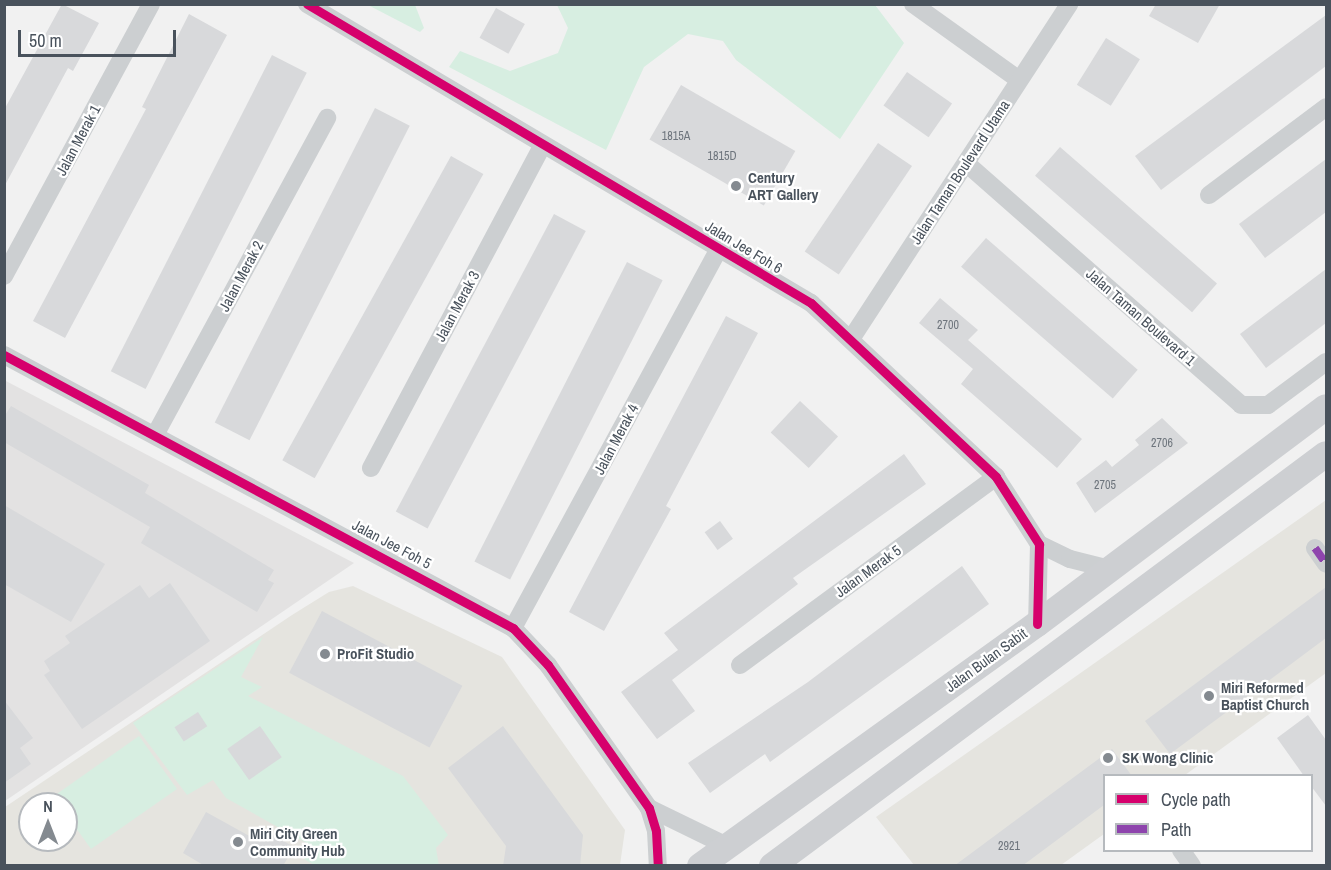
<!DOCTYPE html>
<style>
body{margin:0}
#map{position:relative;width:1331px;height:870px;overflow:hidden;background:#f1f1f1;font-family:"Archivo Narrow",sans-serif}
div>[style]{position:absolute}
.commercial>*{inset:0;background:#e5e4df}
.education>*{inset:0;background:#e3e2e2}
.green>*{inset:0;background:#d7eee1}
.building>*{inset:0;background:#d8d9db;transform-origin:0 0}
.street>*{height:18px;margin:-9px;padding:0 9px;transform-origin:9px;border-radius:9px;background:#cccfd1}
.secondary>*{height:26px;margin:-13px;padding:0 13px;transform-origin:13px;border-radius:13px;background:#cdcfd2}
.quiet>*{height:8px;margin-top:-4px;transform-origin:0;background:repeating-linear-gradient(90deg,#8e44ad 0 15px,transparent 0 23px)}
.cycleway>*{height:9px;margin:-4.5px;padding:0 4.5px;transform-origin:4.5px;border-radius:4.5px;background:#d6006c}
.dots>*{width:16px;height:16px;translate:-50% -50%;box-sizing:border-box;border:3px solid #fff;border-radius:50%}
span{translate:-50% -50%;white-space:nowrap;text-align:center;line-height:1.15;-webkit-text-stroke:4.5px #fff;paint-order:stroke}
.number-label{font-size:12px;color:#6e757d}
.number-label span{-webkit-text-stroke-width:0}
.street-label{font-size:15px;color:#49525c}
.poi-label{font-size:15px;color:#49525c;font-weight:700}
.left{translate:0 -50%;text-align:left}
.frame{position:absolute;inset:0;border:6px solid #49525c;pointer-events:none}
.legend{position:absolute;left:1103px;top:774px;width:210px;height:78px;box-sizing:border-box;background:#fff;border:2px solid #b6babe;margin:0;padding:8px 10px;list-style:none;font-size:18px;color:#49525c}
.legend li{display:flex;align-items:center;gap:12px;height:30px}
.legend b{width:30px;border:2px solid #b6babe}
.north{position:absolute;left:18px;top:792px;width:60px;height:60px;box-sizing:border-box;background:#fff;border:2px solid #b6babe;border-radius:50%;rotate:0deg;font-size:16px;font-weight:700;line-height:24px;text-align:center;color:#49525c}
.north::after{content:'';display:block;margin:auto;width:21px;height:27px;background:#848a90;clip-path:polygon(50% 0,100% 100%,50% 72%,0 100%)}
.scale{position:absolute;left:18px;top:30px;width:158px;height:27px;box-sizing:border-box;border:3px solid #49525c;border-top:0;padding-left:8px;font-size:18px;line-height:21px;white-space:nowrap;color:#49525c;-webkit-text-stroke:4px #fff;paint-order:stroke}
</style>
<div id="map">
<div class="commercial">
<div style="clip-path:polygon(1326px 500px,1326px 673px,1185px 775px,1104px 776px,1104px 834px,1061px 865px,914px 865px,876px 817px)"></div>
<div style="clip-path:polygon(evenodd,353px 586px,502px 657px,625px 830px,620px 865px,5px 866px,5px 807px,292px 615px,329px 592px,353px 586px,30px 804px,66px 804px,66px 840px,30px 840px,30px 804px)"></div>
</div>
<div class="education">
<div style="clip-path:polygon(4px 380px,354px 563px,5px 801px,4px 801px)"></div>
</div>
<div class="green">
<div style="clip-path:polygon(368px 5px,415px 5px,424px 28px,420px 32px)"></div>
<div style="clip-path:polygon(557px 5px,875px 5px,904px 43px,840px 139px,736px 60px,723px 41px,688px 34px,644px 67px,606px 150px,449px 67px,460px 51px,510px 71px,558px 53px,568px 28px)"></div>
<div style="clip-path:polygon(263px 637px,241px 677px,262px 687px,248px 696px,403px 776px,448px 835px,436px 848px,439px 866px,314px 865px,304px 859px,312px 846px,226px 798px,213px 780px,187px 795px,133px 723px)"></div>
<div style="clip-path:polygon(139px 736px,177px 789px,91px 849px,66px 814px,66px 804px,54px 796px)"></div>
</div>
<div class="building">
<div style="clip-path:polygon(62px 4px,99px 23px,73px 71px,68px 68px,4px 187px,4px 110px)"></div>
<div style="clip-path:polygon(1156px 4px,1220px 4px,1198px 43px,1149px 16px)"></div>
<div style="left:496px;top:8px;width:33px;height:34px;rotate:29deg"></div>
<div style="clip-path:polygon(189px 14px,227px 35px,65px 338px,33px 321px,146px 109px,142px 107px)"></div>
<div style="clip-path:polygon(1326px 15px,1326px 66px,1161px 190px,1135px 156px)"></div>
<div style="left:1106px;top:38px;width:40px;height:55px;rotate:32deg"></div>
<div style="left:272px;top:55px;width:39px;height:355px;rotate:27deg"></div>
<div style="left:907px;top:72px;width:55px;height:41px;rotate:35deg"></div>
<div style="left:681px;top:85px;width:132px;height:63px;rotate:30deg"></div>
<div style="left:375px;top:108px;width:39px;height:353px;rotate:27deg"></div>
<div style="left:878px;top:143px;width:41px;height:131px;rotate:34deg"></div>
<div style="left:1060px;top:147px;width:208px;height:38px;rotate:41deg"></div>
<div style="left:451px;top:156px;width:37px;height:348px;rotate:29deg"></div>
<div style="clip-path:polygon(1326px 159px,1326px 212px,1265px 258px,1239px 224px)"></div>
<div style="left:554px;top:214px;width:36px;height:337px;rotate:28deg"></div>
<div style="left:986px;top:238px;width:201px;height:38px;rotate:41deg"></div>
<div style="left:627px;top:262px;width:40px;height:336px;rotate:27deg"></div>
<div style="clip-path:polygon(1326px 269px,1326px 323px,1266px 368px,1240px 334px)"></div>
<div style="clip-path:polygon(940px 298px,978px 330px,968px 340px,1082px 439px,1057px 468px,961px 384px,973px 369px,919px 323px)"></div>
<div style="clip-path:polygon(726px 316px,758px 333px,666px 506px,671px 509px,604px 631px,569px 612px)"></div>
<div style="left:800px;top:401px;width:52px;height:43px;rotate:43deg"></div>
<div style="clip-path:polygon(11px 406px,149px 485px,145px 493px,274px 570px,268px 580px,274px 583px,257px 612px,141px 543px,150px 527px,4px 442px,4px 417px)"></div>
<div style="clip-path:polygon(1162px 418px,1188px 443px,1095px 513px,1076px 483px,1106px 460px,1112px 467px,1139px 445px,1135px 440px)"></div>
<div style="clip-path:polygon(904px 454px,926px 484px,793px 578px,798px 584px,672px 680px,695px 711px,657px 739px,621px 692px,678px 650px,664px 633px)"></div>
<div style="clip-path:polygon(4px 505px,105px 564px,71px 622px,4px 584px)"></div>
<div style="left:720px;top:521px;width:22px;height:19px;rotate:54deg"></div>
<div style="clip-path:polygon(962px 566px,989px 604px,770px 762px,765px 754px,710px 793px,688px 763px,808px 682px)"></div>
<div style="clip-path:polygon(170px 583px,210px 641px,82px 729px,44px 675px,50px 671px,44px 661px,70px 643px,65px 636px,140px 585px,149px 598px)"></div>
<div style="clip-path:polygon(1326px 587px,1326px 638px,1170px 754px,1145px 721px)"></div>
<div style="left:322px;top:611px;width:159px;height:70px;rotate:28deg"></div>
<div style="clip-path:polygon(4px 700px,33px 738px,20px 748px,31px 764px,4px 783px)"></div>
<div style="left:198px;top:712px;width:17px;height:28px;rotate:57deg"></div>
<div style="clip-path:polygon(1308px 715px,1326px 740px,1326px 806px,1311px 786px,1311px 776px,1304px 776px,1277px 738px)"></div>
<div style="left:260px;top:726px;width:38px;height:40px;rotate:55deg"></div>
<div style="clip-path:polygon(503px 726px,583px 835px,580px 866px,503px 866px,506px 846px,448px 768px)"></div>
<div style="clip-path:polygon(1112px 749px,1132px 776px,1104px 776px,1104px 805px,1022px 866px,954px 866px)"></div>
<div style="clip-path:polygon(206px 812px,253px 838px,259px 827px,294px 847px,283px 866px,205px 866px,183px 853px)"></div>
</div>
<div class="street">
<div style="left:307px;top:4px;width:586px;rotate:30.68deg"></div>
<div style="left:811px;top:303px;width:254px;rotate:43.2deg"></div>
<div style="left:996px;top:477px;width:80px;rotate:57.3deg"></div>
<div style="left:1039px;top:544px;width:80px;rotate:91.4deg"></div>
<div style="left:913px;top:4px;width:130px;rotate:35.6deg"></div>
<div style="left:966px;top:163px;width:366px;rotate:41.3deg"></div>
<div style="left:1241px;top:405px;width:27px"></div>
<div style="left:1268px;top:405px;width:72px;rotate:-36.6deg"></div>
<div style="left:1209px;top:195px;width:146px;rotate:-36.9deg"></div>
<div style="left:4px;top:276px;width:309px;rotate:-61.6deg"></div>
<div style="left:851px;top:339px;width:400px;rotate:-56.9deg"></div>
<div style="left:4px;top:355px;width:578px;rotate:28.21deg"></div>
<div style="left:513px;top:628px;width:51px;rotate:46.6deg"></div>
<div style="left:548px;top:665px;width:175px;rotate:54.8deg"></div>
<div style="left:649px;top:808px;width:24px;rotate:73deg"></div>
<div style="left:656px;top:831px;width:35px;rotate:87deg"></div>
<div style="left:155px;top:435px;width:361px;rotate:-61.5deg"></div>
<div style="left:371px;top:468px;width:366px;rotate:-62deg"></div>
<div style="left:1039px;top:544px;width:34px;rotate:26deg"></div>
<div style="left:1070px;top:559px;width:41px;rotate:14deg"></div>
<div style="left:1315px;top:548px;width:19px;rotate:55deg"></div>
<div style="left:513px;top:628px;width:431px;rotate:-61.5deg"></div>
<div style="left:740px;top:665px;width:318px;rotate:-36.3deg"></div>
<div style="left:649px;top:808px;width:87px;rotate:26deg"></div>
<div style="left:1181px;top:850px;width:19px;rotate:55deg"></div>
</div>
<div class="secondary">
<div style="left:700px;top:866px;width:415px;rotate:-35.7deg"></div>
<div style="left:1037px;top:624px;width:361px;rotate:-36.9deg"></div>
<div style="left:772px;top:866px;width:690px;rotate:-36.64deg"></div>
</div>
<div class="quiet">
<div style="left:1315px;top:548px;width:19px;rotate:55deg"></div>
</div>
<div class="cycleway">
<div style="left:307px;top:4px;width:586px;rotate:30.68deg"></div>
<div style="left:811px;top:303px;width:254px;rotate:43.2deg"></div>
<div style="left:996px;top:477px;width:80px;rotate:57.3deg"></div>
<div style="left:1039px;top:544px;width:80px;rotate:91.4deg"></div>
<div style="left:4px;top:355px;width:578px;rotate:28.21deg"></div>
<div style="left:513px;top:628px;width:51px;rotate:46.6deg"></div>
<div style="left:548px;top:665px;width:175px;rotate:54.8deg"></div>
<div style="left:649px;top:808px;width:24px;rotate:73deg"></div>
<div style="left:656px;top:831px;width:35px;rotate:87deg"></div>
</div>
<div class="dots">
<div style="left:736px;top:186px;background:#848a90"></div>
<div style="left:325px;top:654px;background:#848a90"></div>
<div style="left:1209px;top:696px;background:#848a90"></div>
<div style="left:1108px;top:758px;background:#848a90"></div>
<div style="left:238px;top:842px;background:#848a90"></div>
</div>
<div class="number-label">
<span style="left:676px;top:137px">1815A</span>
<span style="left:722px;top:157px">1815D</span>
<span style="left:948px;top:326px">2700</span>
<span style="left:1162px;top:444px">2706</span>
<span style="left:1105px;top:486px">2705</span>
<span style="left:1009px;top:847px">2921</span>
</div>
<div class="street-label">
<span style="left:78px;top:140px;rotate:-62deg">Jalan Merak 1</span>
<span style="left:960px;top:172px;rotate:-57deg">Jalan Taman Boulevard Utama</span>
<span style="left:744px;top:247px;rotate:31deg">Jalan Jee Foh 6</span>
<span style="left:241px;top:276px;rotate:-62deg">Jalan Merak 2</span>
<span style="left:457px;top:306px;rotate:-62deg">Jalan Merak 3</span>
<span style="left:1141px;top:317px;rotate:41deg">Jalan Taman Boulevard 1</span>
<span style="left:616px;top:439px;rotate:-62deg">Jalan Merak 4</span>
<span style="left:392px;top:544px;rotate:28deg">Jalan Jee Foh 5</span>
<span style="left:868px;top:571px;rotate:-36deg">Jalan Merak 5</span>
<span style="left:986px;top:660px;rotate:-36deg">Jalan Bulan Sabit</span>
</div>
<div class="poi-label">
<span class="left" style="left:748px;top:186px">Century<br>ART Gallery</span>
<span class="left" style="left:337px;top:654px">ProFit Studio</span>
<span class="left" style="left:1221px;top:696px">Miri Reformed<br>Baptist Church</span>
<span class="left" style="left:1122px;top:758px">SK Wong Clinic</span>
<span class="left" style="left:250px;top:842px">Miri City Green<br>Community Hub</span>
</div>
<div class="frame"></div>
<ul class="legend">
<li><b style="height:8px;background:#d6006c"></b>Cycle path</li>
<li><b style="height:8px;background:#8e44ad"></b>Path</li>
</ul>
<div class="north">N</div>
<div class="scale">50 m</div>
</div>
